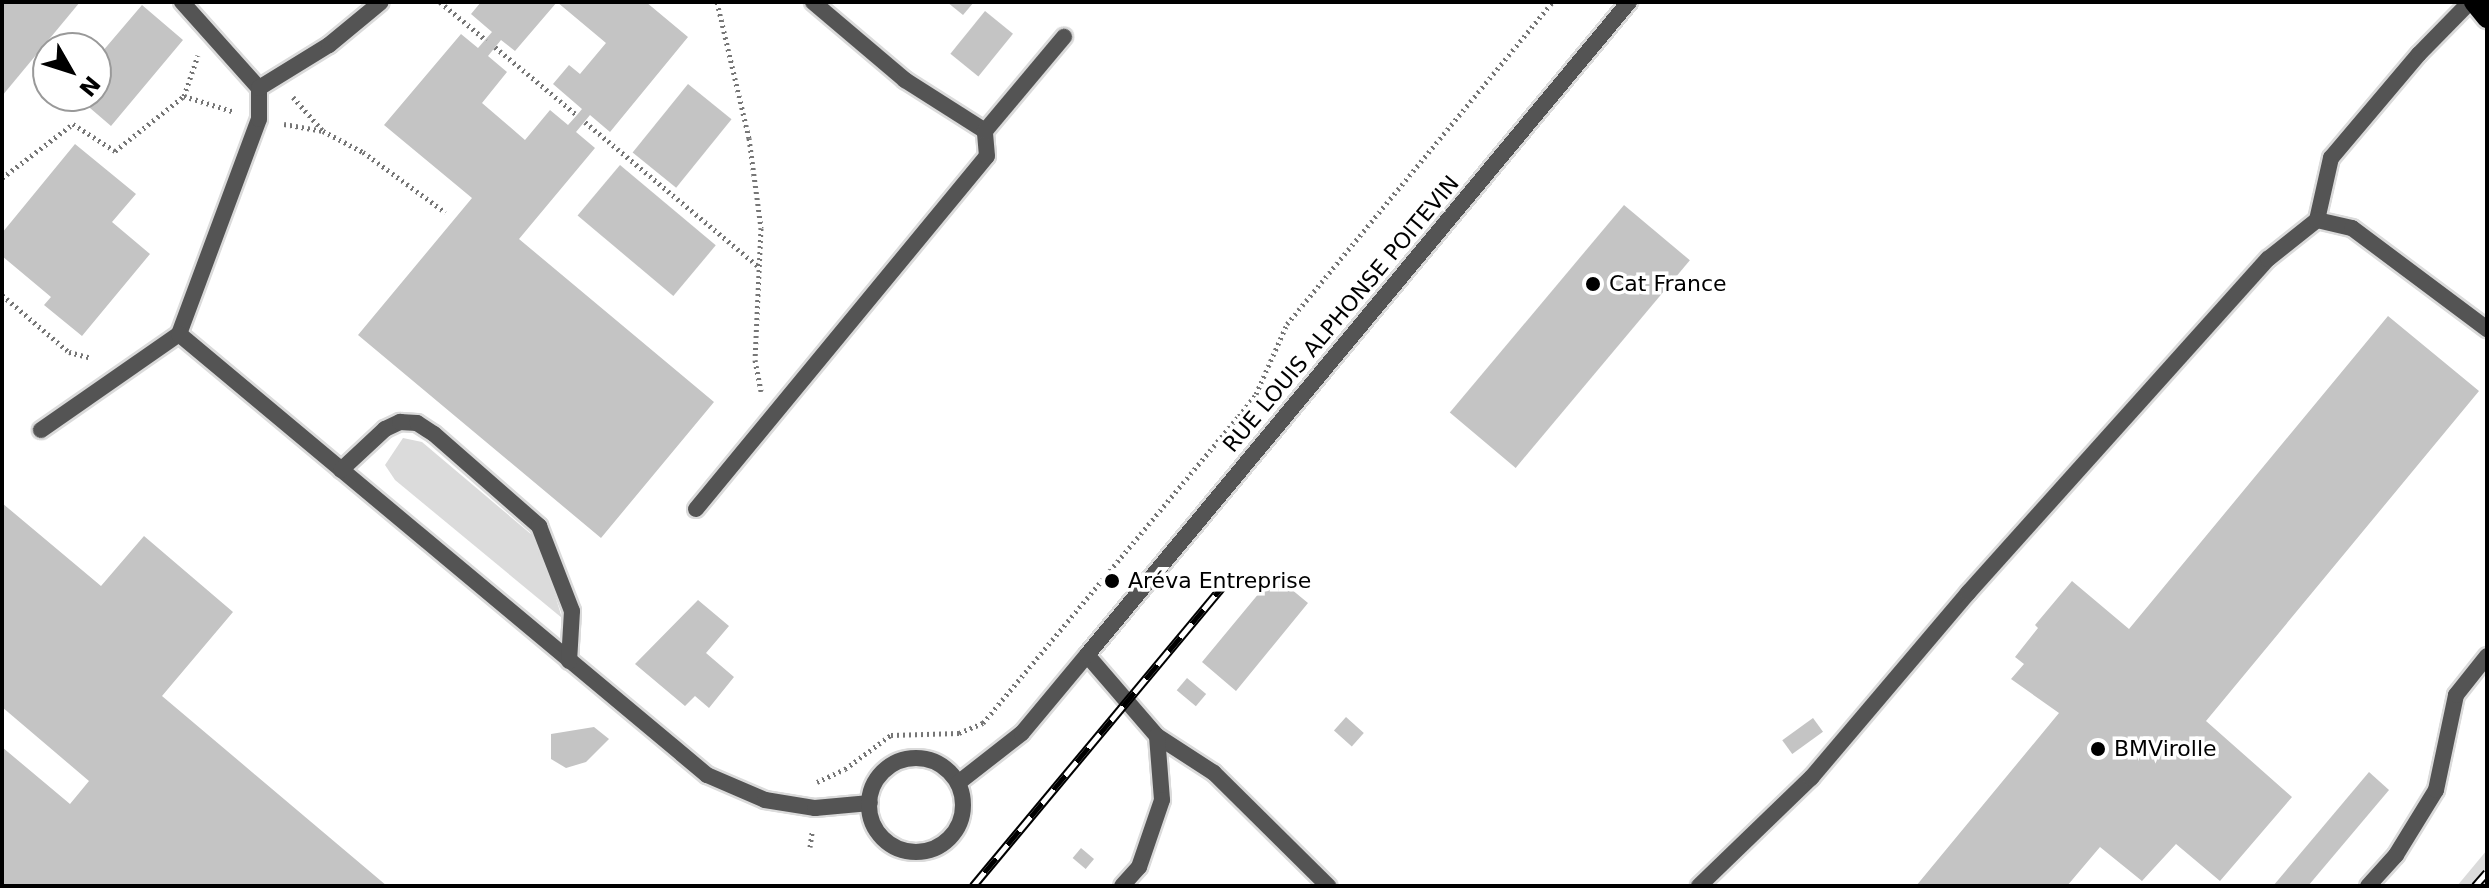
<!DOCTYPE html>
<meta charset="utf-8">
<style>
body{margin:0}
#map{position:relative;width:2489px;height:888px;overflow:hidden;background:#fff;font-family:"DejaVu Sans",sans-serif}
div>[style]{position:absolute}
.green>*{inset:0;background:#dbdbdb}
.building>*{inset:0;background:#c4c4c4;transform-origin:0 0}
.path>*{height:5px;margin-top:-2.5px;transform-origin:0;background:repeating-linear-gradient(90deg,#767676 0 2px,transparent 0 6px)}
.roads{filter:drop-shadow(2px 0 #dbdbdb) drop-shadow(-2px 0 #dbdbdb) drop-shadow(0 2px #dbdbdb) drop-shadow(0 -2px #dbdbdb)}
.service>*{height:16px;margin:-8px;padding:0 8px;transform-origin:8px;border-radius:8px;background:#545454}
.service>.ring{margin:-8px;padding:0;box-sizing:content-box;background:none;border:16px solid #545454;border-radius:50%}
.minor>*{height:16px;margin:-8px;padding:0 8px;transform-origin:8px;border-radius:8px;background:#545454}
.primary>*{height:20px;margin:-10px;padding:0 10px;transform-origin:10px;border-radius:10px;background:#000}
.rail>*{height:9px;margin-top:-4.5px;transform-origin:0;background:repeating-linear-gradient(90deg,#fff 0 18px,#000 0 36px);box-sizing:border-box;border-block:2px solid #000}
.dots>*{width:22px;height:22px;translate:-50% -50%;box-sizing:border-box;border:4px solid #fff;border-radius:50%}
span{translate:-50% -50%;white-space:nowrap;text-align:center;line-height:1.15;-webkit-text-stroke:7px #fff;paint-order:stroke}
.poi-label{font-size:22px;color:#000}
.left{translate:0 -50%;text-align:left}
.street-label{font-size:22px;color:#000}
.frame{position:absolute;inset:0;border:4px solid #000;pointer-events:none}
.north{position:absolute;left:32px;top:32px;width:80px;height:80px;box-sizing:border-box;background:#fff;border:2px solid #999;border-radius:50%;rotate:129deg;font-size:22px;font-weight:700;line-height:32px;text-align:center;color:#000}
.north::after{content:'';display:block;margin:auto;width:28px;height:36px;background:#000;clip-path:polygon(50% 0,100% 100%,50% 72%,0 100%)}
</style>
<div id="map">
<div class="green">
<div style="clip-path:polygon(403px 438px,422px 442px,538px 540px,562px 618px,395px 480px,385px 465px)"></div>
<div style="clip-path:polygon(2487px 850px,2487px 886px,2457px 886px)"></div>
</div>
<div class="building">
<div style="clip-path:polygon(2px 2px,80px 2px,2px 96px)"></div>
<div style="clip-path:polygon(evenodd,481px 2px,646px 2px,688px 37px,610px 132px,590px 115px,576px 132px,595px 148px,519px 239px,714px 402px,601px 538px,358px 335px,472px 198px,384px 125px,461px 34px,478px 48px,492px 32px,471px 14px,481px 2px,557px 2px,606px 43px,580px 74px,569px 65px,553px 84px,582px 109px,577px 115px,568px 125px,550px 110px,525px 140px,482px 103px,507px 72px,488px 56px,501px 40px,515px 51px,557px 2px)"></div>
<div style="clip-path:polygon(947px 2px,974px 2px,963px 15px)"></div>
<div style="clip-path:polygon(142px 5px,183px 40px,111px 126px,76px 96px,96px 96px,96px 59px)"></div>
<div style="left:985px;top:11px;width:36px;height:55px;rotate:39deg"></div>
<div style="left:688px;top:84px;width:56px;height:88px;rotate:39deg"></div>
<div style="clip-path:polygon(75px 144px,136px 194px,112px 222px,150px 254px,82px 336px,44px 305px,51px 297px,2px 256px,2px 233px)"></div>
<div style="left:620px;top:165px;width:125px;height:66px;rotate:40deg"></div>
<div style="left:1624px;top:205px;width:86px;height:271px;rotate:40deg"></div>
<div style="clip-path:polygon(2388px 316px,2479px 391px,2206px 721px,2292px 797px,2220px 881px,2176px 844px,2142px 881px,2100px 847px,2067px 886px,1916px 886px,2059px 713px,2011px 679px,2024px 664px,2015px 657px,2038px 628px,2035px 625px,2072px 581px,2129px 629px)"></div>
<div style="clip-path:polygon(2px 503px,101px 586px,144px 536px,233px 612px,162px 696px,387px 886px,2px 886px,2px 747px,70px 804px,89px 781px,2px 707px)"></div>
<div style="clip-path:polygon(1274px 575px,1283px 583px,1290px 575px,1297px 581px,1291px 589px,1308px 603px,1236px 691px,1202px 662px)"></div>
<div style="clip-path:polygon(698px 600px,729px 626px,706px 653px,734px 677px,709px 708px,695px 696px,685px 706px,635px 664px)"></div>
<div style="left:1187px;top:678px;width:25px;height:16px;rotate:40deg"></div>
<div style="left:1346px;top:717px;width:24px;height:18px;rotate:42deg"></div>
<div style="left:1813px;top:718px;width:17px;height:38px;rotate:54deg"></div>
<div style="clip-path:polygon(594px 727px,609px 739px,586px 762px,566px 768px,551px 759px,551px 734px)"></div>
<div style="clip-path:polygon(2369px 772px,2389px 790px,2308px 886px,2273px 886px)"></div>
<div style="left:1081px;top:848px;width:17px;height:13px;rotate:40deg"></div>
</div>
<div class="path">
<div style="left:440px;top:2px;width:60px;rotate:39.6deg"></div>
<div style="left:717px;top:2px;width:140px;rotate:76.8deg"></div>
<div style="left:749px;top:138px;width:91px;rotate:82.4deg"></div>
<div style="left:761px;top:228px;width:132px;rotate:92.6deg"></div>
<div style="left:755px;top:360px;width:32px;rotate:79deg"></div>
<div style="left:495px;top:47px;width:107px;rotate:39.7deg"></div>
<div style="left:184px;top:96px;width:43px;rotate:-71.1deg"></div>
<div style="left:293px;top:97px;width:45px;rotate:48.6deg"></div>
<div style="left:585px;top:122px;width:226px;rotate:39.8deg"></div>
<div style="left:284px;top:124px;width:40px;rotate:10deg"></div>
<div style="left:323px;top:131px;width:45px;rotate:27.7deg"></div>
<div style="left:363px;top:152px;width:102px;rotate:36.2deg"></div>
<div style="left:2px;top:178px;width:89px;rotate:-37.3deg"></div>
<div style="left:73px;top:124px;width:50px;rotate:32.7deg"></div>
<div style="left:115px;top:151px;width:88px;rotate:-38.6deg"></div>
<div style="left:184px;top:96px;width:53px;rotate:17.4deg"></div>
<div style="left:2px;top:295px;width:88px;rotate:40.4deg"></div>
<div style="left:69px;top:352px;width:23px;rotate:15deg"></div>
<div style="left:817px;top:782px;width:31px;rotate:-25deg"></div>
<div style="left:845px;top:769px;width:57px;rotate:-36.5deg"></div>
<div style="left:891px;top:735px;width:68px;rotate:-1.7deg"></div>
<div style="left:959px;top:733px;width:26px;rotate:-23deg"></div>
<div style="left:983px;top:723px;width:400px;rotate:-50.2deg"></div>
<div style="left:1239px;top:416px;width:28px;rotate:-52deg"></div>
<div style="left:1256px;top:394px;width:77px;rotate:-66.1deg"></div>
<div style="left:1287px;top:324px;width:417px;rotate:-50.5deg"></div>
<div style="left:810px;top:847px;width:15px;rotate:-82deg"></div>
</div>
<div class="roads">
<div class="service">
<div style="left:182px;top:2px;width:115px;rotate:48.2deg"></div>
<div style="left:813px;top:2px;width:121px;rotate:40.3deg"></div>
<div style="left:905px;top:80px;width:95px;rotate:32.5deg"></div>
<div style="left:2317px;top:220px;width:64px;rotate:-77.3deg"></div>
<div style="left:2331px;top:158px;width:136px;rotate:-49.8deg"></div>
<div style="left:2419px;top:54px;width:73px;rotate:-45.6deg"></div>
<div style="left:179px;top:334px;width:229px;rotate:-69.6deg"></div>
<div style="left:259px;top:119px;width:31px;rotate:-90deg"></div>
<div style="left:259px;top:88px;width:82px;rotate:-31.6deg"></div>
<div style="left:329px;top:45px;width:67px;rotate:-39.6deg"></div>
<div style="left:41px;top:430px;width:168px;rotate:-34.8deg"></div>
<div style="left:179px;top:334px;width:688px;rotate:39.87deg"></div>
<div style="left:707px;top:775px;width:63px;rotate:23.3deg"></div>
<div style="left:765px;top:800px;width:51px;rotate:9.1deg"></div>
<div style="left:815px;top:808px;width:55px;rotate:-5.2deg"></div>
<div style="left:341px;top:470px;width:60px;rotate:-43deg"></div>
<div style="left:385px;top:429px;width:17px;rotate:-25deg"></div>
<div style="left:400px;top:422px;width:17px;rotate:3deg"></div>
<div style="left:417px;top:423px;width:20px;rotate:33deg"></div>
<div style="left:434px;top:434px;width:140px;rotate:41.2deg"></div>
<div style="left:539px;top:526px;width:91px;rotate:68.8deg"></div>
<div style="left:572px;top:611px;width:50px;rotate:93.4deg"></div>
<div style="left:696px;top:509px;width:457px;rotate:-50.5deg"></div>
<div style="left:987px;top:156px;width:25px;rotate:-95deg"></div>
<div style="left:985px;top:131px;width:123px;rotate:-50deg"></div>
<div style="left:1157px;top:736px;width:68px;rotate:33deg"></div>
<div style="left:1214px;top:773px;width:161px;rotate:44.7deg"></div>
<div class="ring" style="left:869px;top:758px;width:78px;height:78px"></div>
<div style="left:958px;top:783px;width:81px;rotate:-38deg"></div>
<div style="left:1022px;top:733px;width:102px;rotate:-50.2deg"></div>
<div style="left:1087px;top:655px;width:107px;rotate:49.2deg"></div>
<div style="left:1157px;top:736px;width:64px;rotate:85.5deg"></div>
<div style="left:1162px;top:800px;width:71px;rotate:108.9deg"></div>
<div style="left:1139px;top:867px;width:25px;rotate:132deg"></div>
<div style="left:1699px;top:886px;width:156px;rotate:-44deg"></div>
<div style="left:1811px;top:778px;width:243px;rotate:-49.7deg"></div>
<div style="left:1968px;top:593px;width:449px;rotate:-48.1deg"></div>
<div style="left:2268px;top:259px;width:63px;rotate:-38.5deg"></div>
<div style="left:2317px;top:220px;width:36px;rotate:13deg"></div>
<div style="left:2352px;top:228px;width:169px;rotate:36.8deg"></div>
<div style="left:2368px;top:886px;width:42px;rotate:-47.9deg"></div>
<div style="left:2396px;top:855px;width:76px;rotate:-58.4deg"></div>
<div style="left:2436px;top:790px;width:97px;rotate:-78.1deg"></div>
<div style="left:2456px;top:695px;width:50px;rotate:-51.5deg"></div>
</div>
<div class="minor">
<div style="left:1087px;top:655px;width:849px;rotate:-50.31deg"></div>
</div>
<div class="primary">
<div style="left:2474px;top:2px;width:21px;rotate:51deg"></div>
</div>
</div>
<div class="rail">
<div style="left:973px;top:886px;width:406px;rotate:-50.2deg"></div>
<div style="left:2475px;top:886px;width:18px;rotate:-49deg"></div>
</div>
<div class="dots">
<div style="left:1593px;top:284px;background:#000"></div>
<div style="left:1112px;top:581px;background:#000"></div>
<div style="left:2098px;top:749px;background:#000"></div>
</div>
<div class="poi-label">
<span class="left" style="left:1609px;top:284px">Cat France</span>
<span class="left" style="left:1128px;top:581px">Aréva Entreprise</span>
<span class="left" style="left:2114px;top:749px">BMVirolle</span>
</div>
<div class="street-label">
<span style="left:1341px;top:314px;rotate:-50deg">RUE LOUIS ALPHONSE POITEVIN</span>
</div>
<div class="frame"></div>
<div class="north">N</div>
</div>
